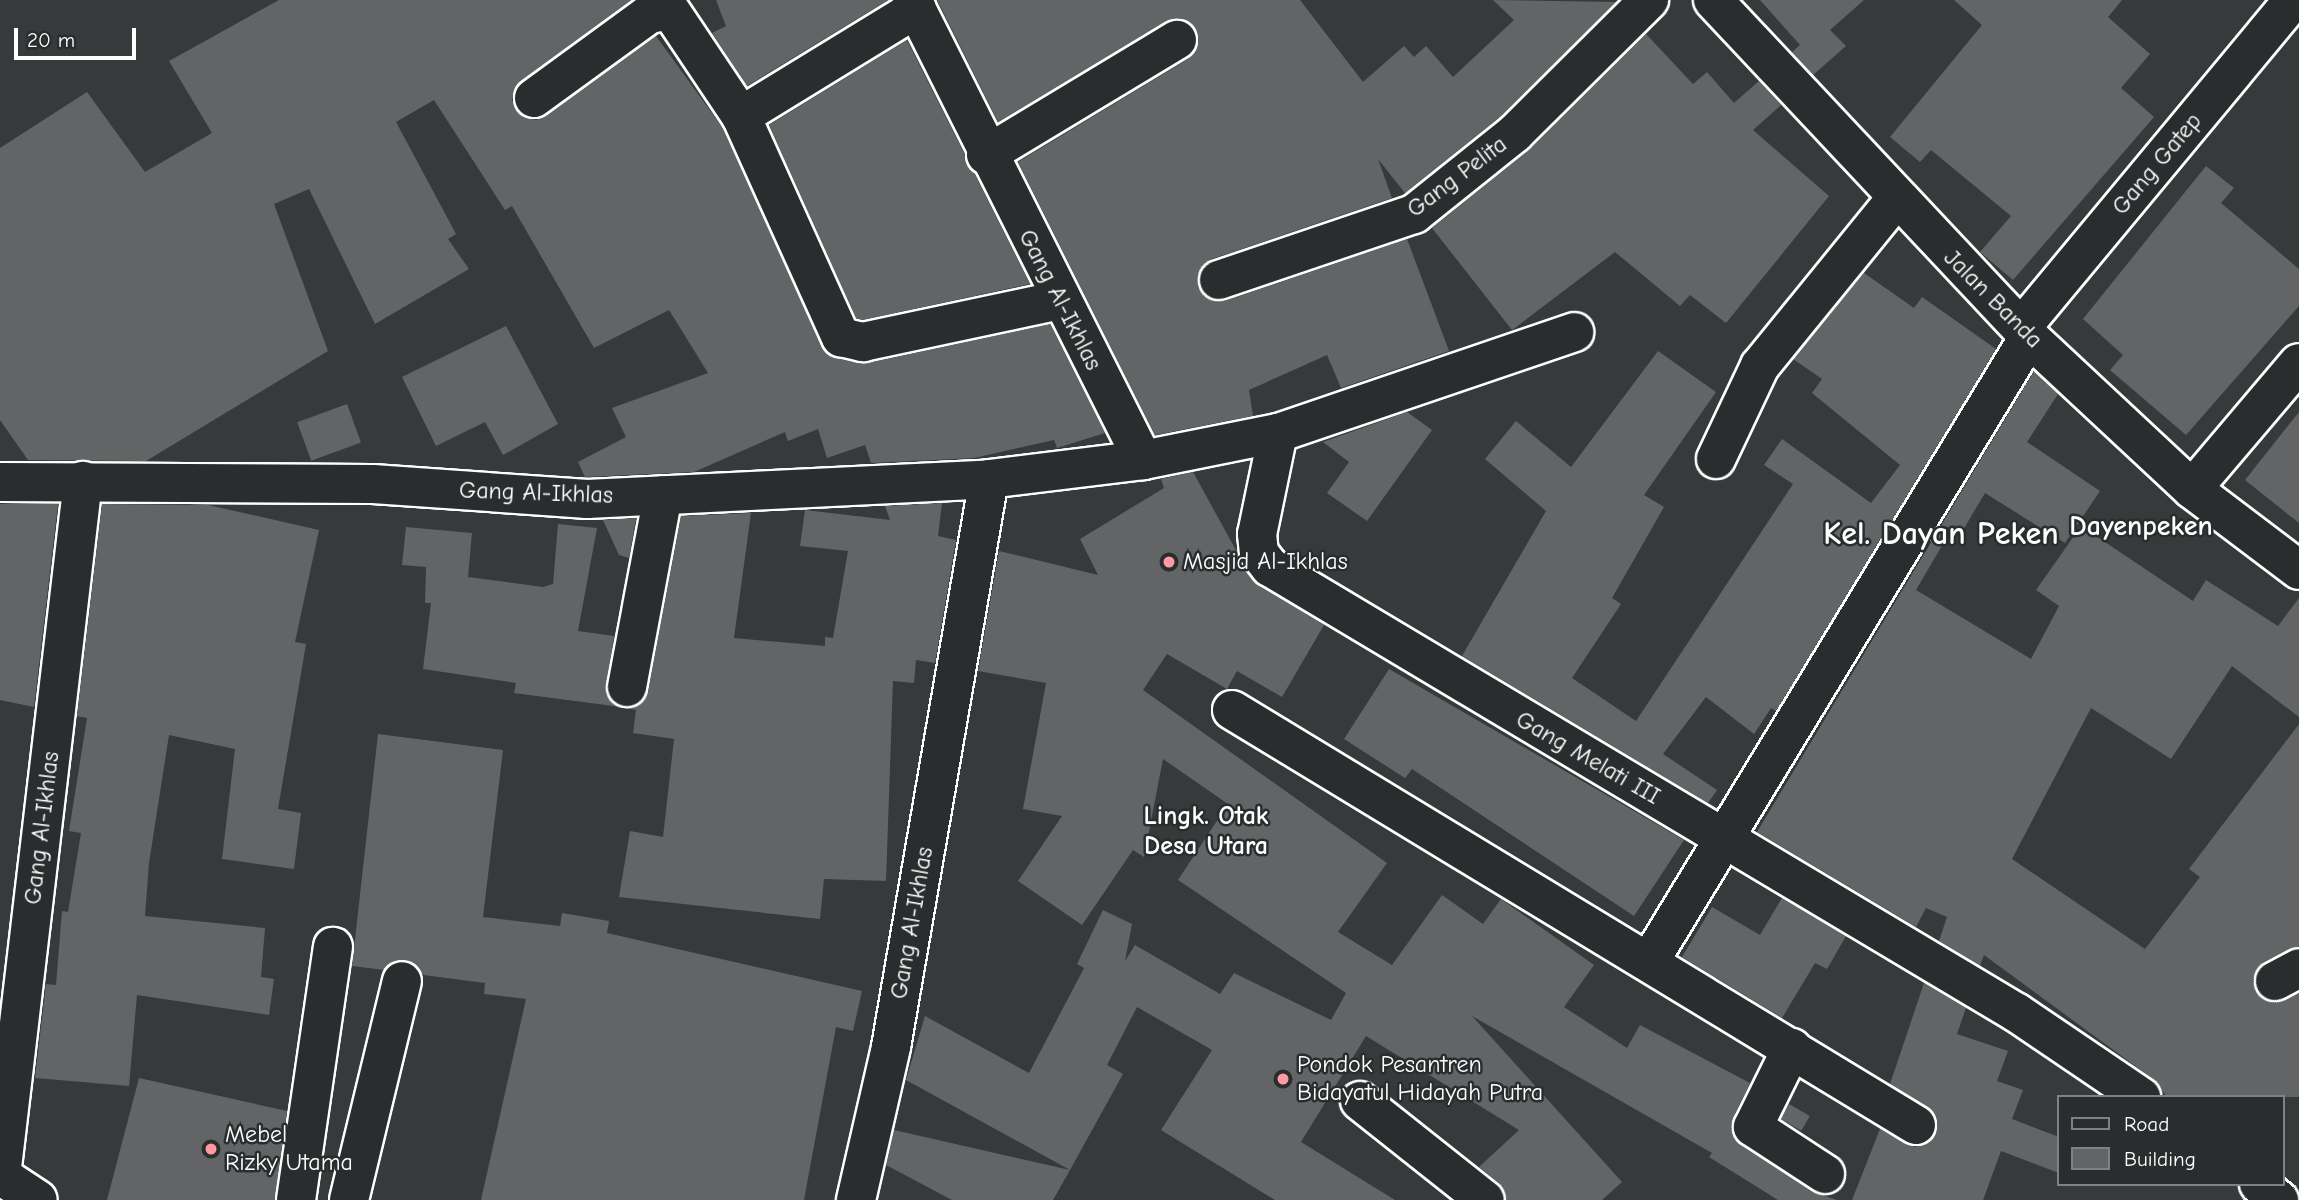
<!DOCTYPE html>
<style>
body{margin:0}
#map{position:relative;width:2299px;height:1200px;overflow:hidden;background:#373a3b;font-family:"Comic Neue",sans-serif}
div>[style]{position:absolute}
.building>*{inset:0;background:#636465;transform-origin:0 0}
.roads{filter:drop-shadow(2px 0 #fff) drop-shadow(-2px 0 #fff) drop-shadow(0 2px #fff) drop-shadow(0 -2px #fff)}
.minor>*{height:38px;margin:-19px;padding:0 19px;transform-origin:19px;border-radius:19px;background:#2a2d2e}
.highway>*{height:38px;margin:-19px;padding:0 19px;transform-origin:19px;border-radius:19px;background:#2a2d2e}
.dots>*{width:19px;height:19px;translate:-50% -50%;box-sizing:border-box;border:4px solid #2a2d2e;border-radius:50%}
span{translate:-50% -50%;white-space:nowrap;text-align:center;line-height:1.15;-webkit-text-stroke:5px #2a2d2e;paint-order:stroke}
.street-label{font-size:24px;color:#fff}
.poi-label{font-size:24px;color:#fff}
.left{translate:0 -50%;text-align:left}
.neighbourhood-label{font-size:26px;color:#fff;font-weight:700}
.quarter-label{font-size:28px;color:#fff;font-weight:700}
.district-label{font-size:32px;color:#fff;font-weight:700}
.legend{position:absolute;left:2057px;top:1095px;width:228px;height:91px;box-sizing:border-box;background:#2a2d2e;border:2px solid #7f8182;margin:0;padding:9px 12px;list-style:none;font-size:21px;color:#fff}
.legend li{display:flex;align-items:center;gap:14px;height:35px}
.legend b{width:35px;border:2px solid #7f8182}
.scale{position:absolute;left:14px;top:28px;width:122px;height:32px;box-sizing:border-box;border:4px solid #fff;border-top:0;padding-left:9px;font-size:21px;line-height:24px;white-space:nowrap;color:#fff;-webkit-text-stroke:5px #2a2d2e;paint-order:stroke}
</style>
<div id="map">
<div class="building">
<div style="clip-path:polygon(279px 0,631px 0,521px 81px,512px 100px,517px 111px,536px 120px,546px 116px,656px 36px,722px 127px,827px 354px,868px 363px,1050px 324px,1105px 433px,1057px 448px,1054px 440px,974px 458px,871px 463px,865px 445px,827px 458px,818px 429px,788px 441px,785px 432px,694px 472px,585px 477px,578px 462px,626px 437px,612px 408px,708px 373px,669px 310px,594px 348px,512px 206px,505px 210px,434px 100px,396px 122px,456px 234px,448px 239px,469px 269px,375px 324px,309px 189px,274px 204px,328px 351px,146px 461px,28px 460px,0 420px,0 148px,87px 92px,145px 172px,212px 133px,169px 61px)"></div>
<div style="clip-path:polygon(716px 0,888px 0,747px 86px,712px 33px,726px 26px)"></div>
<div style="clip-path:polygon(937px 0,1300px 0,1363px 82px,1404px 46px,1414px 57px,1426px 46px,1453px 77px,1514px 20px,1493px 0,1616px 2px,1500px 117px,1405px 193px,1378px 159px,1392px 198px,1212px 259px,1198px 275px,1204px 296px,1225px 301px,1407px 239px,1449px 351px,1341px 388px,1327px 355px,1249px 390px,1253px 416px,1155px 435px,1018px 162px,1188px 59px,1196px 50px,1196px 29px,1187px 21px,1166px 21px,998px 122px)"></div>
<div style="clip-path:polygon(1760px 0,1864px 0,1830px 30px,1846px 46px,1813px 75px,1792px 52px,1800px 45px)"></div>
<div style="clip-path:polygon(1954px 0,2122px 0,2108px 17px,2150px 54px,2121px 88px,2154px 117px,2013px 280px,1980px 252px,2011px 216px,1931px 150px,1920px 162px,1890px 137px,1982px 25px)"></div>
<div style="clip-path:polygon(1646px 34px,1693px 84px,1707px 72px,1734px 103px,1759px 81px,1781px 105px,1753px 130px,1829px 196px,1726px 323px,1690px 295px,1680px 306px,1615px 252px,1512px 330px,1432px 228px,1530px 149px)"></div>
<div style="clip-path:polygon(907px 40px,1030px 284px,863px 320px,856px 318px,769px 125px)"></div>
<div style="clip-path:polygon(2206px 166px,2234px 188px,2221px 203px,2299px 269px,2299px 306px,2186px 435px,2110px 370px,2123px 355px,2083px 319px)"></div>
<div style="clip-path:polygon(1864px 273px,1914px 308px,1922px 297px,1996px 349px,1776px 711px,1771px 708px,1754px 734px,1706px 697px,1663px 754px,1717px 790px,1708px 803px,1462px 656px,1546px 511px,1485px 459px,1516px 421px,1571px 467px,1658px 351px,1716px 392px,1644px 495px,1664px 507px,1612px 598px,1621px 604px,1572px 678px,1636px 721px,1793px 484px,1764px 465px,1782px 439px,1871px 503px,1900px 465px,1812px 393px,1822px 379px,1793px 359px)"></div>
<div style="clip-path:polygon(506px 326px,558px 424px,503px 455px,485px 422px,436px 446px,402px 377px)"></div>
<div style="clip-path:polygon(2034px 371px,2058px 394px,2027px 442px,2100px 491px,2065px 543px,1985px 493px,1963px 530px,1954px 525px,1916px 590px,2031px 659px,2059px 606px,2036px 590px,2081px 526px,2193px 601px,2206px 580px,2278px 626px,2299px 598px,2299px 717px,2232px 666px,2171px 759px,2091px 708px,2012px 859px,2145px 949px,2200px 877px,2189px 869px,2299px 724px,2299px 946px,2264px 962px,2253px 981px,2263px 999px,2274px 1003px,2299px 993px,2299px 1097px,2167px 1097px,2153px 1079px,1984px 955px,1980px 966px,1939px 941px,1947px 917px,1926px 908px,1916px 927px,1757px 832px)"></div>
<div style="left:347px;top:404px;width:41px;height:53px;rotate:70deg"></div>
<div style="clip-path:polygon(1407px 412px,1432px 430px,1367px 521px,1327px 493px,1349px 462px,1323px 442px)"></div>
<div style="clip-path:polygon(2299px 412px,2299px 523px,2245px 480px)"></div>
<div style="clip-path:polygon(1193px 472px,1253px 581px,1324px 625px,1282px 697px,1237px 671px,1227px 689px,1167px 654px,1143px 690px,1387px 863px,1338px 932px,1392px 965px,1442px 895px,1483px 924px,1501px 899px,1594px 965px,1564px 1007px,1627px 1048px,1640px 1025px,1750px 1083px,1733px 1118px,1734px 1138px,1813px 1192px,1837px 1200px,1778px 1200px,1709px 1157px,1712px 1153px,1472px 1016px,1622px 1182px,1602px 1200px,1506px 1200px,1499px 1183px,1479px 1167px,1519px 1130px,1366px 1036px,1301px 1142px,1395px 1200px,1275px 1200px,1161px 1130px,1212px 1050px,1137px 1007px,1107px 1065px,1123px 1074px,1070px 1170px,906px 1080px,925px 1016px,1029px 1073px,1084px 968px,1077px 964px,1103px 910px,1132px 924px,1125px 961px,1135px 945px,1220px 994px,1234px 973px,1331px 1020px,1346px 993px,1178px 880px,1228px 804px,1163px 759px,1144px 857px,1133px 850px,1082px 925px,1018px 881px,1062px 816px,1023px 809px,1046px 683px,978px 671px,999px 551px,1098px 575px,1080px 539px,1164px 488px,1161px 479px)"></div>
<div style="clip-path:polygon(942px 503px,938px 536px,956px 540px,935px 663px,916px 660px,914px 683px,893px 681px,886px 881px,824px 879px,820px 919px,619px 897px,630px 831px,663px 837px,674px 739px,633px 733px,636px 710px,627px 708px,643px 702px,648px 691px,681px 516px,751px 513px,734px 638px,825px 646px,825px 637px,833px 638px,848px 551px,800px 546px,805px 510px,890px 520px,885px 506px)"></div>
<div style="clip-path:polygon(0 504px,58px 504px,34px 707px,0 700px)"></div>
<div style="clip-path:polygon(102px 504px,208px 505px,319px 530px,295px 642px,306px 644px,278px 809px,301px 813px,294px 869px,222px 859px,235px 749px,169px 735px,149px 863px,145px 916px,265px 928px,261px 977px,274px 979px,269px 1015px,137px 995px,129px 1086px,35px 1078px,46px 984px,56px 985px,62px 911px,68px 912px,81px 833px,69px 831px,87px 718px,77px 716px)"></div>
<div style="clip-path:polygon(636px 518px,629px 558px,619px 555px,603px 520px)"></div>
<div style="clip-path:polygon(558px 524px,597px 528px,578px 631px,614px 636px,606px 694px,621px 707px,514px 693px,516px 683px,423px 669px,431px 603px,425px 603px,426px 567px,402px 565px,406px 527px,472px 533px,468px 577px,543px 587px,553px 584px)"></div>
<div style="clip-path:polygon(1389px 669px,1684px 840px,1634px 916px,1412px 769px,1405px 778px,1344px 739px)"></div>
<div style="clip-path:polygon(378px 734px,503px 750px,483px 917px,560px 926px,562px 913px,609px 921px,607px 933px,862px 991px,853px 1031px,836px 1027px,804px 1200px,481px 1200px,526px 999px,484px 994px,485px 983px,423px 975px,406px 960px,384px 970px,352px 966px)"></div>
<div style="clip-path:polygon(1782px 898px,1846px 936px,1827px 969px,1815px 963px,1782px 1018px,1682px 957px,1712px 907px,1760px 935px)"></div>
<div style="clip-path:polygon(1924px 983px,1966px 1008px,1957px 1034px,2008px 1051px,1997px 1081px,2023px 1090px,2012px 1119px,2059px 1137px,2059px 1173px,2001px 1151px,1983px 1200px,1852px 1200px,1880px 1129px,1915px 1147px,1935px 1136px,1935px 1114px,1890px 1084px)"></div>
<div style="clip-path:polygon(139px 1078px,287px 1111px,275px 1200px,107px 1200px)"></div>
<div style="left:1789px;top:1104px;width:24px;height:17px;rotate:30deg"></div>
<div style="clip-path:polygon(894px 1130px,1070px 1170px,1053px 1200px,952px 1200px,886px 1165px)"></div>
</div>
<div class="roads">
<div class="minor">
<div style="left:912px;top:0;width:515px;rotate:63.34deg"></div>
<div style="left:1713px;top:0;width:462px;rotate:46.8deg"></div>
<div style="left:2029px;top:337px;width:223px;rotate:43deg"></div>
<div style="left:2192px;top:489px;width:134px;rotate:37.1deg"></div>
<div style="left:534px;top:98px;width:142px;rotate:-36.1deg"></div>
<div style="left:649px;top:14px;width:21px;rotate:-11deg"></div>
<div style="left:670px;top:10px;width:128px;rotate:56.2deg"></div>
<div style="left:741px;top:116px;width:243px;rotate:65.7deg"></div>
<div style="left:841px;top:337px;width:23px;rotate:13deg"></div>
<div style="left:863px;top:342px;width:201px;rotate:-12deg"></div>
<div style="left:741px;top:116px;width:206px;rotate:-31.5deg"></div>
<div style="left:986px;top:155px;width:223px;rotate:-31.1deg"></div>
<div style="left:1219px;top:280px;width:206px;rotate:-18.7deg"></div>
<div style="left:1414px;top:214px;width:129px;rotate:-38.7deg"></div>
<div style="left:1515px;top:133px;width:189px;rotate:-44.8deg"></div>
<div style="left:2021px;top:328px;width:426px;rotate:-50.3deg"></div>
<div style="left:1278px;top:433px;width:103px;rotate:101.7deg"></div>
<div style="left:1257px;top:534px;width:19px;rotate:84deg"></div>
<div style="left:1259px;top:553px;width:18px;rotate:52deg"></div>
<div style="left:1270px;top:567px;width:870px;rotate:30.84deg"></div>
<div style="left:2017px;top:1013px;width:150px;rotate:34.1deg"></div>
<div style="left:1716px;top:459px;width:103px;rotate:-64.7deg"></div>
<div style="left:1760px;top:366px;width:214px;rotate:-50.9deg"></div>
<div style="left:0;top:482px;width:373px;rotate:0.3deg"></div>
<div style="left:373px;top:484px;width:215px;rotate:4deg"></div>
<div style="left:587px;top:499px;width:402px;rotate:-2.8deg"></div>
<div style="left:989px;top:479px;width:155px;rotate:-7deg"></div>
<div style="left:1143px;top:460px;width:138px;rotate:-11.3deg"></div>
<div style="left:1278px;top:433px;width:313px;rotate:-18.8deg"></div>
<div style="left:2192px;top:489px;width:165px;rotate:-49.7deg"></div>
<div style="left:627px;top:687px;width:195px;rotate:-79.4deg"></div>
<div style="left:1232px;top:710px;width:800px;rotate:31.25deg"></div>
<div style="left:1649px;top:962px;width:731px;rotate:-58.7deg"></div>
<div style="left:2275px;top:981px;width:27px;rotate:-28deg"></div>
<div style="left:1792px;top:1048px;width:88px;rotate:116.3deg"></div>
<div style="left:1753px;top:1127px;width:86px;rotate:33.1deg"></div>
<div style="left:1360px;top:1101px;width:159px;rotate:38.4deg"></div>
<div style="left:1px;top:1176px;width:700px;rotate:-83.27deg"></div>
<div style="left:2259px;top:1184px;width:26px;rotate:39deg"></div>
<div style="left:296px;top:1200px;width:256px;rotate:-81.7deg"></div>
<div style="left:349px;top:1200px;width:225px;rotate:-76.4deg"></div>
<div style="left:856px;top:1200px;width:157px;rotate:-77.1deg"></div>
<div style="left:891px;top:1047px;width:576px;rotate:-80.21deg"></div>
</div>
<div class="highway">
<div style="left:0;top:1175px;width:45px;rotate:33.3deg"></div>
</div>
</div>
<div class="dots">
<div style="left:1169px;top:562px;background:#ff9aa2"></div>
<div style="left:1283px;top:1079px;background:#ff9aa2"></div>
<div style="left:211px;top:1149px;background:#ff9aa2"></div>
</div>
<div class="street-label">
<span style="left:2157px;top:164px;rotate:-50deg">Gang Gatep</span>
<span style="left:1457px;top:177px;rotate:-37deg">Gang Pelita</span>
<span style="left:1993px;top:299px;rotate:45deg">Jalan Banda</span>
<span style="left:1060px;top:300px;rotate:63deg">Gang Al-Ikhlas</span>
<span style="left:536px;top:493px;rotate:2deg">Gang Al-Ikhlas</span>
<span style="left:1588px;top:758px;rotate:30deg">Gang Melati III</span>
<span style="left:42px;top:828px;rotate:-83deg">Gang Al-Ikhlas</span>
<span style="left:912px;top:923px;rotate:-80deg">Gang Al-Ikhlas</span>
</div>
<div class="poi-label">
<span class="left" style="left:1183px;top:562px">Masjid Al-Ikhlas</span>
<span class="left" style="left:1297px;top:1079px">Pondok Pesantren<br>Bidayatul Hidayah Putra</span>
<span class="left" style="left:225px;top:1149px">Mebel<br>Rizky Utama</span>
</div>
<div class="neighbourhood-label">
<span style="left:1206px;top:832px">Lingk. Otak<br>Desa Utara</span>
</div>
<div class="quarter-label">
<span style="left:2141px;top:526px">Dayenpeken</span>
</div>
<div class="district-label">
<span style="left:1941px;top:534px">Kel. Dayan Peken</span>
</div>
<ul class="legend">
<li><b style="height:9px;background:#2a2d2e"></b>Road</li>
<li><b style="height:19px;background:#636465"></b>Building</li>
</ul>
<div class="scale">20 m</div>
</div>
